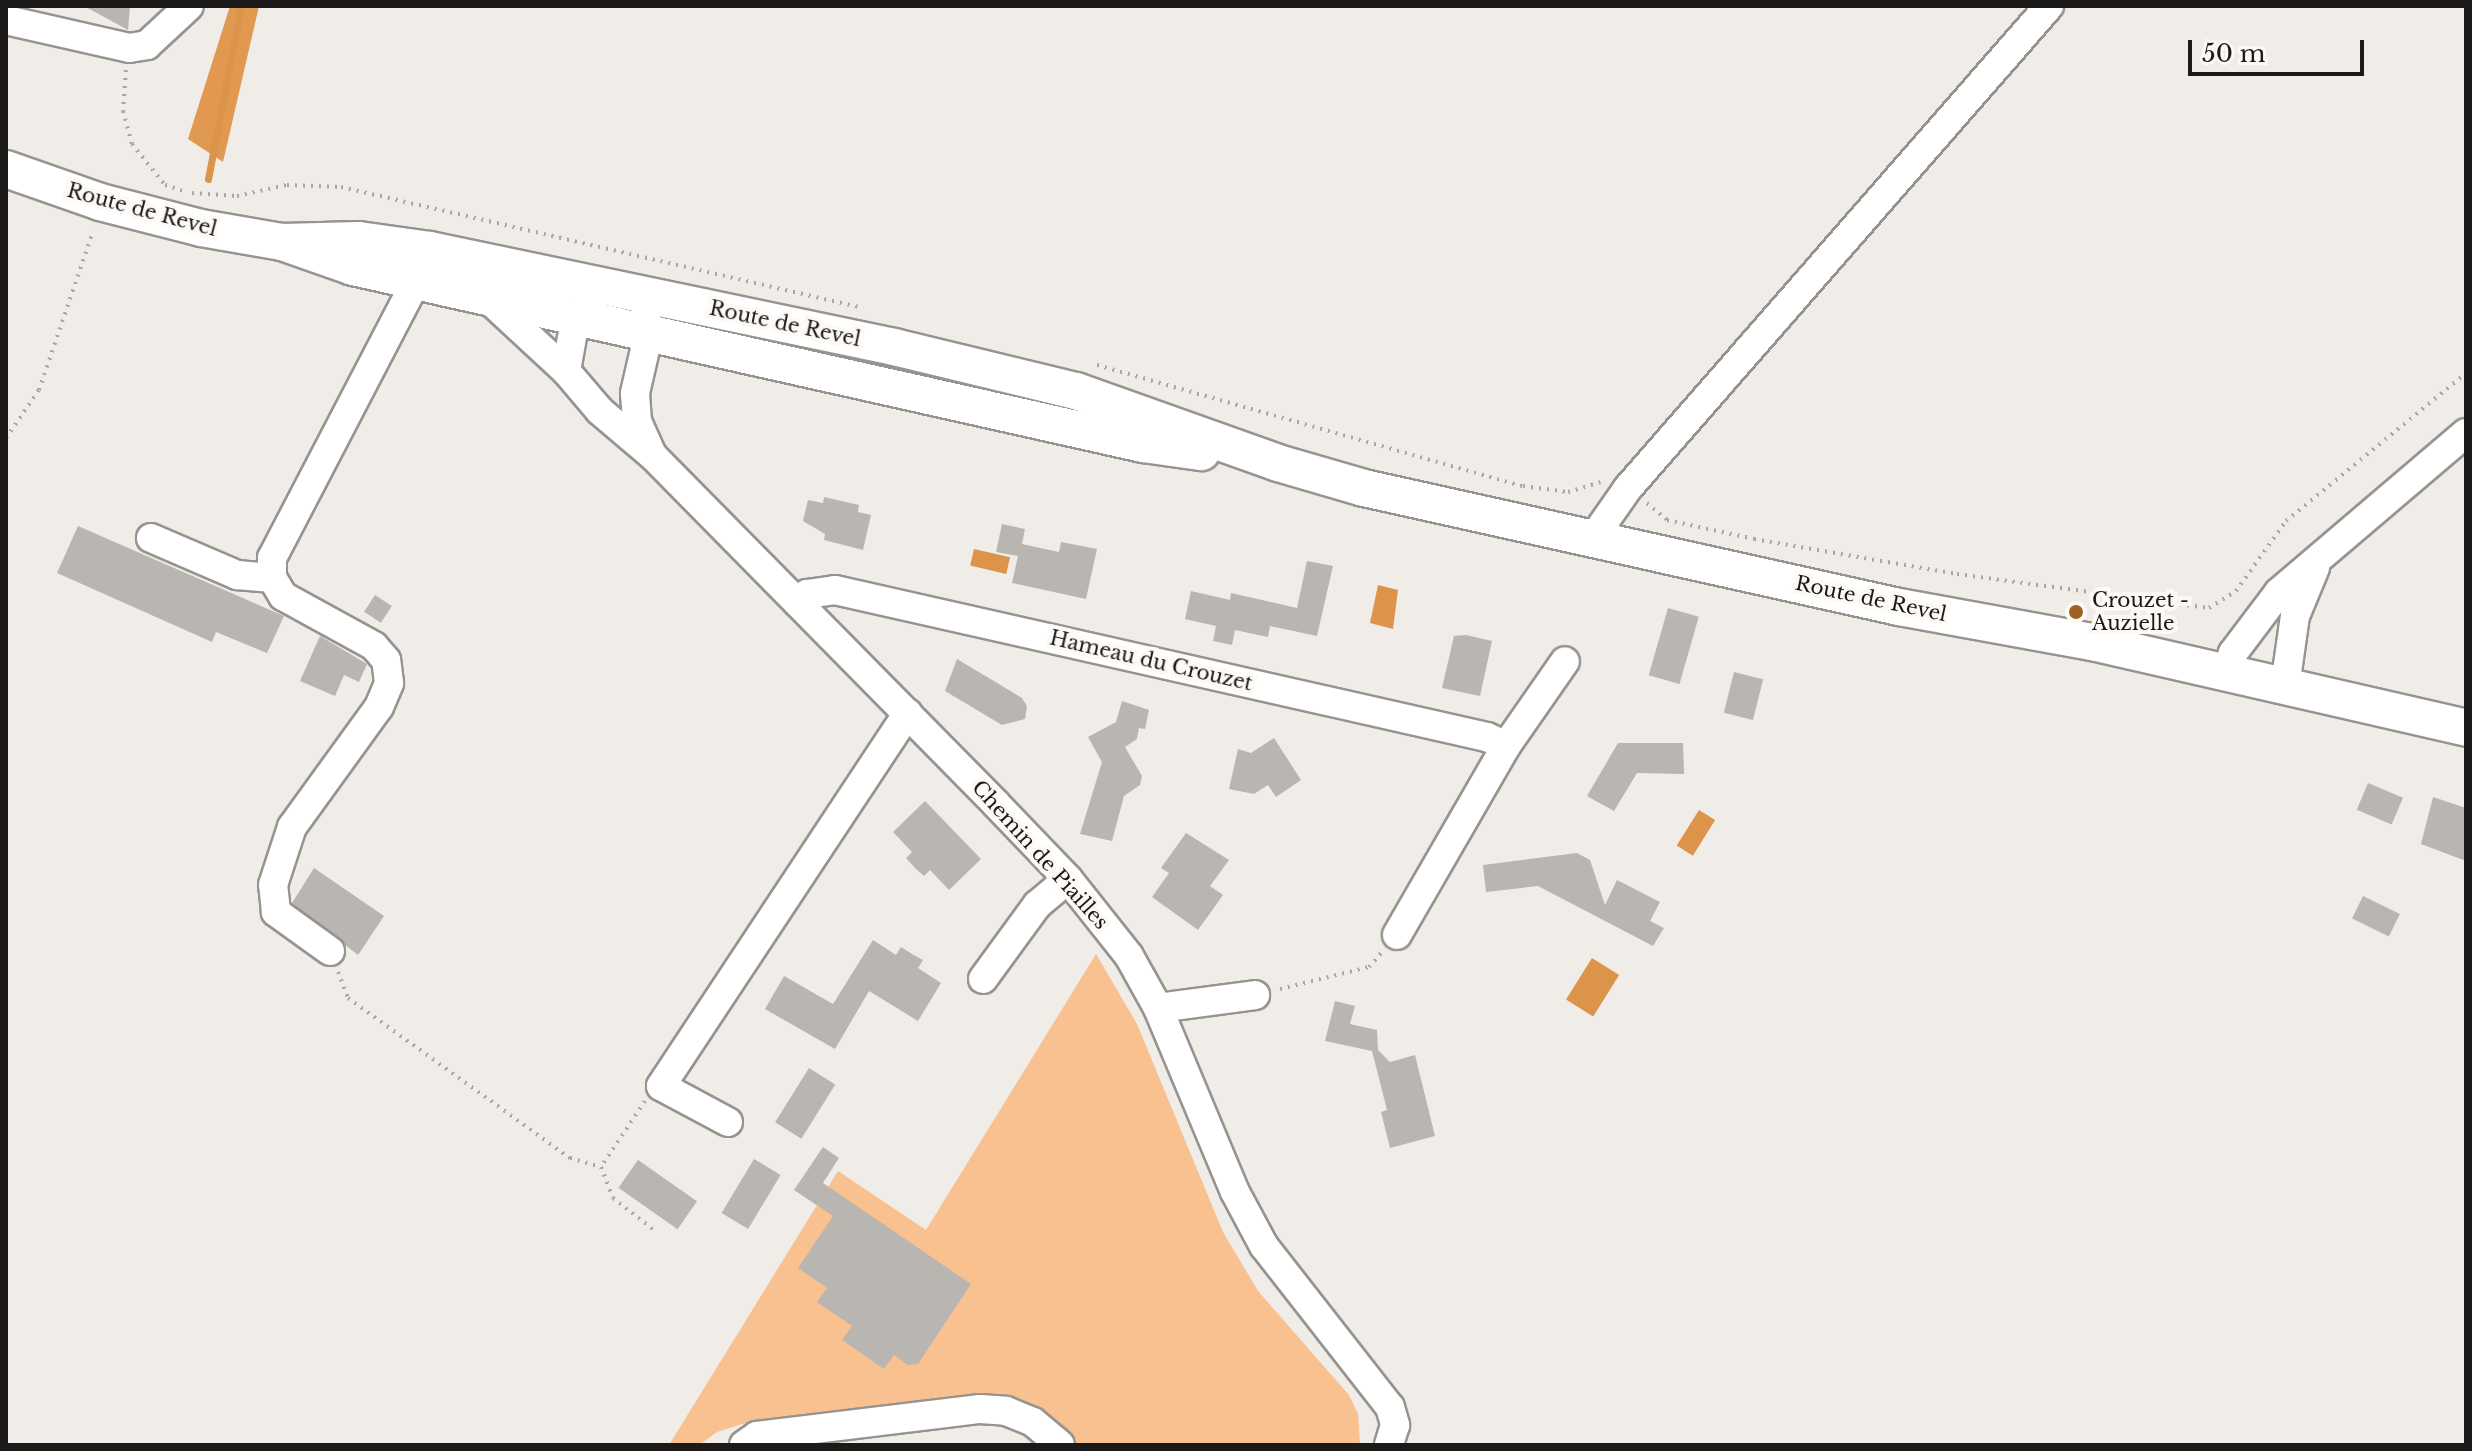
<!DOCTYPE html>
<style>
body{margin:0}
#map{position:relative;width:2472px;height:1451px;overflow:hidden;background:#f0ece8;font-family:"Libre Baskerville",serif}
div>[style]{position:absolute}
.green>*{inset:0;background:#f8c18f}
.forest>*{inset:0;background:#e19850}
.water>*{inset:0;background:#dc934a;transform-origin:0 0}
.stream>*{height:7px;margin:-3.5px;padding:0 3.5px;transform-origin:3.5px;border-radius:3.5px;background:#dc934a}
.building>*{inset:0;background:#b9b5b1;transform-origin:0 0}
.path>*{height:4px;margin-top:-2px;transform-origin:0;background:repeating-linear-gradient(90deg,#a9a6a3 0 2px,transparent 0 8px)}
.roads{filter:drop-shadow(2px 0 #979490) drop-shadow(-2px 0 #979490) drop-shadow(0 2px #979490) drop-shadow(0 -2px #979490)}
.minor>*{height:28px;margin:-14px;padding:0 14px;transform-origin:14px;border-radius:14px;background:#fff}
.major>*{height:36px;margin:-18px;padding:0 18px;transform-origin:18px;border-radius:18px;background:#fff}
.dots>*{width:22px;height:22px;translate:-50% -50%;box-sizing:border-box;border:4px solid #fdf9f5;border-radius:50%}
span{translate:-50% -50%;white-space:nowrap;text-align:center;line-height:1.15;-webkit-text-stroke:8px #fdf9f5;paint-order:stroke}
.street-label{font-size:20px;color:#1b1a19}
.poi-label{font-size:20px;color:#1b1a19}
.left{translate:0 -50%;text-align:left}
.frame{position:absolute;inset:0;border:8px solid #1b1a19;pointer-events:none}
.scale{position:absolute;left:2188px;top:40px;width:176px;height:36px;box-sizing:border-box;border:4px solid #1b1a19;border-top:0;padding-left:10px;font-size:24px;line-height:28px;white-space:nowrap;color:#1b1a19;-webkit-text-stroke:6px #fdf9f5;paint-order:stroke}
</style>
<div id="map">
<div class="green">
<div style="clip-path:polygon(1096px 954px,1137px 1024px,1223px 1232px,1258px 1291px,1349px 1395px,1358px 1414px,1360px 1445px,1076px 1445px,1037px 1415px,982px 1394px,745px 1423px,717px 1432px,699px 1445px,669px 1445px,838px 1171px,926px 1230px)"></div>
</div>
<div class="forest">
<div style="clip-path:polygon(230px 6px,259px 6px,223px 162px,188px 139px)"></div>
</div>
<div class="water">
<div style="left:974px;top:549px;width:37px;height:17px;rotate:13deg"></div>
<div style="clip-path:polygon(1378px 585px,1398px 590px,1393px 629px,1370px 623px)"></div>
<div style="left:1699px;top:810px;width:19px;height:42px;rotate:32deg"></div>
<div style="left:1592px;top:958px;width:32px;height:49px;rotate:32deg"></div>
</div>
<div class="stream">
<div style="left:208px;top:179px;width:176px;rotate:-79.2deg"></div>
</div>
<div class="building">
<div style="clip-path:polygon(84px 6px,130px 6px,128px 30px)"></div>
<div style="clip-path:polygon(824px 497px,859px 505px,858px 512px,871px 515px,863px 550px,824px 540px,825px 534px,803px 521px,808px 500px,823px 503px)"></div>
<div style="clip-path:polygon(1002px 524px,1025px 529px,1022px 544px,1059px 552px,1061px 542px,1097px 549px,1086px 599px,1012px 583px,1018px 556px,996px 552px)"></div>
<div style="clip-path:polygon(78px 526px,284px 616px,267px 653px,216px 632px,212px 642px,57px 573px)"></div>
<div style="clip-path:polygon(1307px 561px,1333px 566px,1317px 636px,1270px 626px,1268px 637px,1235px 630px,1232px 645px,1213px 641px,1216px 626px,1185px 619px,1191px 591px,1230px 600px,1231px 593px,1297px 608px)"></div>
<div style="left:375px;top:595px;width:20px;height:20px;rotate:33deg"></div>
<div style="left:1668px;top:608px;width:32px;height:70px;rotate:16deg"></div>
<div style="clip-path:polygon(1466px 635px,1492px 641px,1480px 696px,1442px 688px,1454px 636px)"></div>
<div style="clip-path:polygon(320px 636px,367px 664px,359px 682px,344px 675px,335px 696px,300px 681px)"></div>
<div style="clip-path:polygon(957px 659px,1022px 698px,1027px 706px,1025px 719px,1002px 725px,945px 691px)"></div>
<div style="left:1734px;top:672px;width:30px;height:42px;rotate:14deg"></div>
<div style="clip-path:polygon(1122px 701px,1149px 710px,1145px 729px,1139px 728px,1137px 739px,1125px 747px,1142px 776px,1140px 785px,1124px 796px,1112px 841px,1080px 834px,1102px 762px,1088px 737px,1116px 722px)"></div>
<div style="clip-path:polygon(1274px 738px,1301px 780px,1276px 797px,1268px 785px,1254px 794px,1229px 789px,1238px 749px,1251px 753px)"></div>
<div style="clip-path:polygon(1618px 743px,1683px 743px,1684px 774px,1637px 773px,1614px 811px,1587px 796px)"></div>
<div style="left:2368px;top:783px;width:38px;height:29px;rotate:23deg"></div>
<div style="clip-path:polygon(2433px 797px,2466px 808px,2466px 861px,2421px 844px)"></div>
<div style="clip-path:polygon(925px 801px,981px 859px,949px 890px,930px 870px,924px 876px,915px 868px,906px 858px,912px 852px,893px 832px)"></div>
<div style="clip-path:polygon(1186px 833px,1229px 860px,1210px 886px,1223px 895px,1198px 930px,1152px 897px,1169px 873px,1161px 868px)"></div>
<div style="clip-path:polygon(1577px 853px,1590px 860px,1605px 905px,1617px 880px,1660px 902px,1650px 921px,1664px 928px,1653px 946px,1538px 886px,1486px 892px,1483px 865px)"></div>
<div style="clip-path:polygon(314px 868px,384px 916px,358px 955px,292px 903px)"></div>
<div style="left:2363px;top:896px;width:41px;height:25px;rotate:26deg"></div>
<div style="clip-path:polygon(873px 940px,896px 955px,901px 947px,912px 954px,923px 960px,918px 968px,941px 983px,918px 1021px,869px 991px,835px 1049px,765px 1009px,784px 976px,833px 1004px)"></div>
<div style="clip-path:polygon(1335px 1001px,1355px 1006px,1350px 1024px,1377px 1030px,1378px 1050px,1390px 1062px,1415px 1055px,1435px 1136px,1390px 1148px,1381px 1112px,1387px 1110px,1372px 1051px,1325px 1041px)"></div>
<div style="left:809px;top:1068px;width:31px;height:64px;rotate:32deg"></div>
<div style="clip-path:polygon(823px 1147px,839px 1158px,823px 1183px,971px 1284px,918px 1364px,908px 1365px,894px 1355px,884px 1369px,842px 1340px,852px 1326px,817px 1302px,827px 1288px,798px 1268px,833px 1216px,794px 1190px)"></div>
<div style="left:754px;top:1159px;width:31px;height:63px;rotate:31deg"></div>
<div style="left:638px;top:1160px;width:72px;height:34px;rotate:35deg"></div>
</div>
<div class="path">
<div style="left:126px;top:70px;width:41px;rotate:94.2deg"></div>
<div style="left:123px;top:111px;width:34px;rotate:75deg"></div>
<div style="left:132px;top:144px;width:53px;rotate:51.2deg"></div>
<div style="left:165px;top:185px;width:19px;rotate:18deg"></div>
<div style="left:192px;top:193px;width:45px;rotate:3.8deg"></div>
<div style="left:237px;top:196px;width:51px;rotate:-12.4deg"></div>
<div style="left:287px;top:185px;width:54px;rotate:2.1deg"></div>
<div style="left:341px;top:187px;width:536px;rotate:13.05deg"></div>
<div style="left:1097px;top:365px;width:443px;rotate:15.9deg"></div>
<div style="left:1523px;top:486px;width:45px;rotate:7.6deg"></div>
<div style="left:1568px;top:492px;width:34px;rotate:-17deg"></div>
<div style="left:6px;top:438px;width:58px;rotate:-55.5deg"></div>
<div style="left:39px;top:390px;width:168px;rotate:-71.2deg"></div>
<div style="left:1647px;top:503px;width:26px;rotate:40deg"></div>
<div style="left:1667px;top:520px;width:89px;rotate:12.3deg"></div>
<div style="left:1754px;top:539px;width:206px;rotate:9.8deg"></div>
<div style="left:1957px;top:574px;width:254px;rotate:7.7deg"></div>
<div style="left:2209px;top:608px;width:32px;rotate:-32deg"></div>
<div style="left:2236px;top:591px;width:86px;rotate:-54.5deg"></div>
<div style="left:2286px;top:521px;width:233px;rotate:-39.4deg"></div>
<div style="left:338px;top:972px;width:28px;rotate:69deg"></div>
<div style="left:348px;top:998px;width:274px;rotate:35.8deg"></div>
<div style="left:570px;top:1158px;width:32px;rotate:16deg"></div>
<div style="left:1280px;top:989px;width:92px;rotate:-13.9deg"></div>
<div style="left:1369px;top:967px;width:20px;rotate:-49deg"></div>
<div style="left:645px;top:1101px;width:79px;rotate:123.7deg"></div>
<div style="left:601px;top:1167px;width:33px;rotate:69deg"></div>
<div style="left:613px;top:1198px;width:52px;rotate:38deg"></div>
</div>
<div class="roads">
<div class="minor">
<div style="left:6px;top:20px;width:126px;rotate:12.8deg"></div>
<div style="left:129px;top:48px;width:18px;rotate:-9deg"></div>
<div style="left:147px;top:45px;width:57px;rotate:-42.9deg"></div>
<div style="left:485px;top:296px;width:110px;rotate:42.8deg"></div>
<div style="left:566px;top:371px;width:52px;rotate:49.6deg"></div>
<div style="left:600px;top:411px;width:70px;rotate:40.3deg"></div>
<div style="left:653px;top:456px;width:489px;rotate:45.4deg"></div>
<div style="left:996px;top:804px;width:104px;rotate:46.2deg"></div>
<div style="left:1068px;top:879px;width:98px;rotate:51.6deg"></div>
<div style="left:1129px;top:956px;width:60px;rotate:60.9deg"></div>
<div style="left:1158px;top:1008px;width:199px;rotate:67.3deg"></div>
<div style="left:1235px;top:1192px;width:61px;rotate:61.8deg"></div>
<div style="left:1264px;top:1246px;width:204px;rotate:52deg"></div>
<div style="left:1390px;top:1407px;width:19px;rotate:74deg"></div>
<div style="left:1395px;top:1425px;width:21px;rotate:107deg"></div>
<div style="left:645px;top:315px;width:17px;rotate:77deg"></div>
<div style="left:649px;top:332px;width:63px;rotate:102.9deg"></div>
<div style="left:635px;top:393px;width:28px;rotate:86deg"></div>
<div style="left:637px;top:421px;width:34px;rotate:66deg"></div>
<div style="left:566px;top:371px;width:57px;rotate:-79.9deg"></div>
<div style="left:576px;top:315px;width:18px;rotate:-34deg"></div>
<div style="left:151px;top:538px;width:94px;rotate:23.3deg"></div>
<div style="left:237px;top:575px;width:35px;rotate:5deg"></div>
<div style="left:1593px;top:538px;width:61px;rotate:-55deg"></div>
<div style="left:1628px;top:488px;width:640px;rotate:-48.86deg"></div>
<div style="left:797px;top:602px;width:13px;rotate:-39deg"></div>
<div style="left:807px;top:594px;width:28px;rotate:-8deg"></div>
<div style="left:835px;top:590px;width:668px;rotate:12.71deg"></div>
<div style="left:1487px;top:737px;width:21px;rotate:25deg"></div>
<div style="left:1506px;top:746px;width:218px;rotate:120deg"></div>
<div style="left:2226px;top:673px;width:21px;rotate:-71deg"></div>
<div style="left:2233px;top:653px;width:76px;rotate:-53deg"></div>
<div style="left:2279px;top:592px;width:245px;rotate:-40.4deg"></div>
<div style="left:2285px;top:686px;width:71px;rotate:-81.9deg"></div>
<div style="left:2295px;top:616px;width:52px;rotate:-67.4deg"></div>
<div style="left:1506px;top:746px;width:103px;rotate:-55.2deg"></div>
<div style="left:330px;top:951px;width:67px;rotate:-144.2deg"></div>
<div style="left:276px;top:912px;width:27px;rotate:-96deg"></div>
<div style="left:273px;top:885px;width:61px;rotate:-71.9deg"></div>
<div style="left:292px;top:827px;width:148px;rotate:-54.1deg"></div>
<div style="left:379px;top:707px;width:26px;rotate:-67deg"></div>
<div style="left:389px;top:683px;width:23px;rotate:-97deg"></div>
<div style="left:386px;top:660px;width:18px;rotate:-131deg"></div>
<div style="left:374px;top:646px;width:104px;rotate:-151.2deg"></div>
<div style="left:283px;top:596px;width:21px;rotate:-121deg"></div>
<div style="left:272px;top:578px;width:20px;rotate:-90deg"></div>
<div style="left:272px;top:558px;width:331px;rotate:-62.5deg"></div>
<div style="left:983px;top:979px;width:92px;rotate:-53.9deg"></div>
<div style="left:1037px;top:905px;width:40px;rotate:-40deg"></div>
<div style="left:1158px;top:1008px;width:98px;rotate:-7.6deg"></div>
<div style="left:728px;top:1122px;width:76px;rotate:-151.8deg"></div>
<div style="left:661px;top:1086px;width:447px;rotate:-56.5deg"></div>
<div style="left:744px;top:1445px;width:16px;rotate:-35deg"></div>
<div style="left:757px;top:1436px;width:225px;rotate:-6.9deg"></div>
<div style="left:980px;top:1409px;width:26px;rotate:4deg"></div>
<div style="left:1006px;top:1411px;width:29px;rotate:22deg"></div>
<div style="left:1033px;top:1422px;width:35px;rotate:40deg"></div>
</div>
<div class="major">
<div style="left:6px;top:169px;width:100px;rotate:19.3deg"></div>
<div style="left:100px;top:202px;width:104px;rotate:14.4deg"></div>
<div style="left:201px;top:228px;width:82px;rotate:9.8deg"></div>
<div style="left:282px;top:242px;width:75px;rotate:19.4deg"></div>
<div style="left:353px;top:267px;width:810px;rotate:12.63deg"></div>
<div style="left:1143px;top:444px;width:59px;rotate:7.9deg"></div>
<div style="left:282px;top:242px;width:77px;rotate:-1.5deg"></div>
<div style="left:359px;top:240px;width:72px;rotate:8deg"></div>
<div style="left:430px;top:250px;width:474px;rotate:11.8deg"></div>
<div style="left:894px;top:347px;width:187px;rotate:13.6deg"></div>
<div style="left:1076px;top:391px;width:214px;rotate:19.6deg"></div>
<div style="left:1278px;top:463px;width:90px;rotate:16.2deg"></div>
<div style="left:1364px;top:488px;width:548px;rotate:12.54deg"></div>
<div style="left:1899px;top:607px;width:196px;rotate:10.3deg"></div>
<div style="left:2092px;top:642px;width:384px;rotate:12.9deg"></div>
</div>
</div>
<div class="dots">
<div style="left:2076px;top:612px;background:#9d6223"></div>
</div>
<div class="street-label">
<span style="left:142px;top:210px;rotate:15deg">Route de Revel</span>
<span style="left:785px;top:324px;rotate:12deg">Route de Revel</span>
<span style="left:1871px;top:599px;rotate:12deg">Route de Revel</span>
<span style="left:1151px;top:661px;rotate:13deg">Hameau du Crouzet</span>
<span style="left:1040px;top:855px;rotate:48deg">Chemin de Piailles</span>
</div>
<div class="poi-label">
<span class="left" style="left:2092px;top:612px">Crouzet -<br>Auzielle</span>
</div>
<div class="frame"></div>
<div class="scale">50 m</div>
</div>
